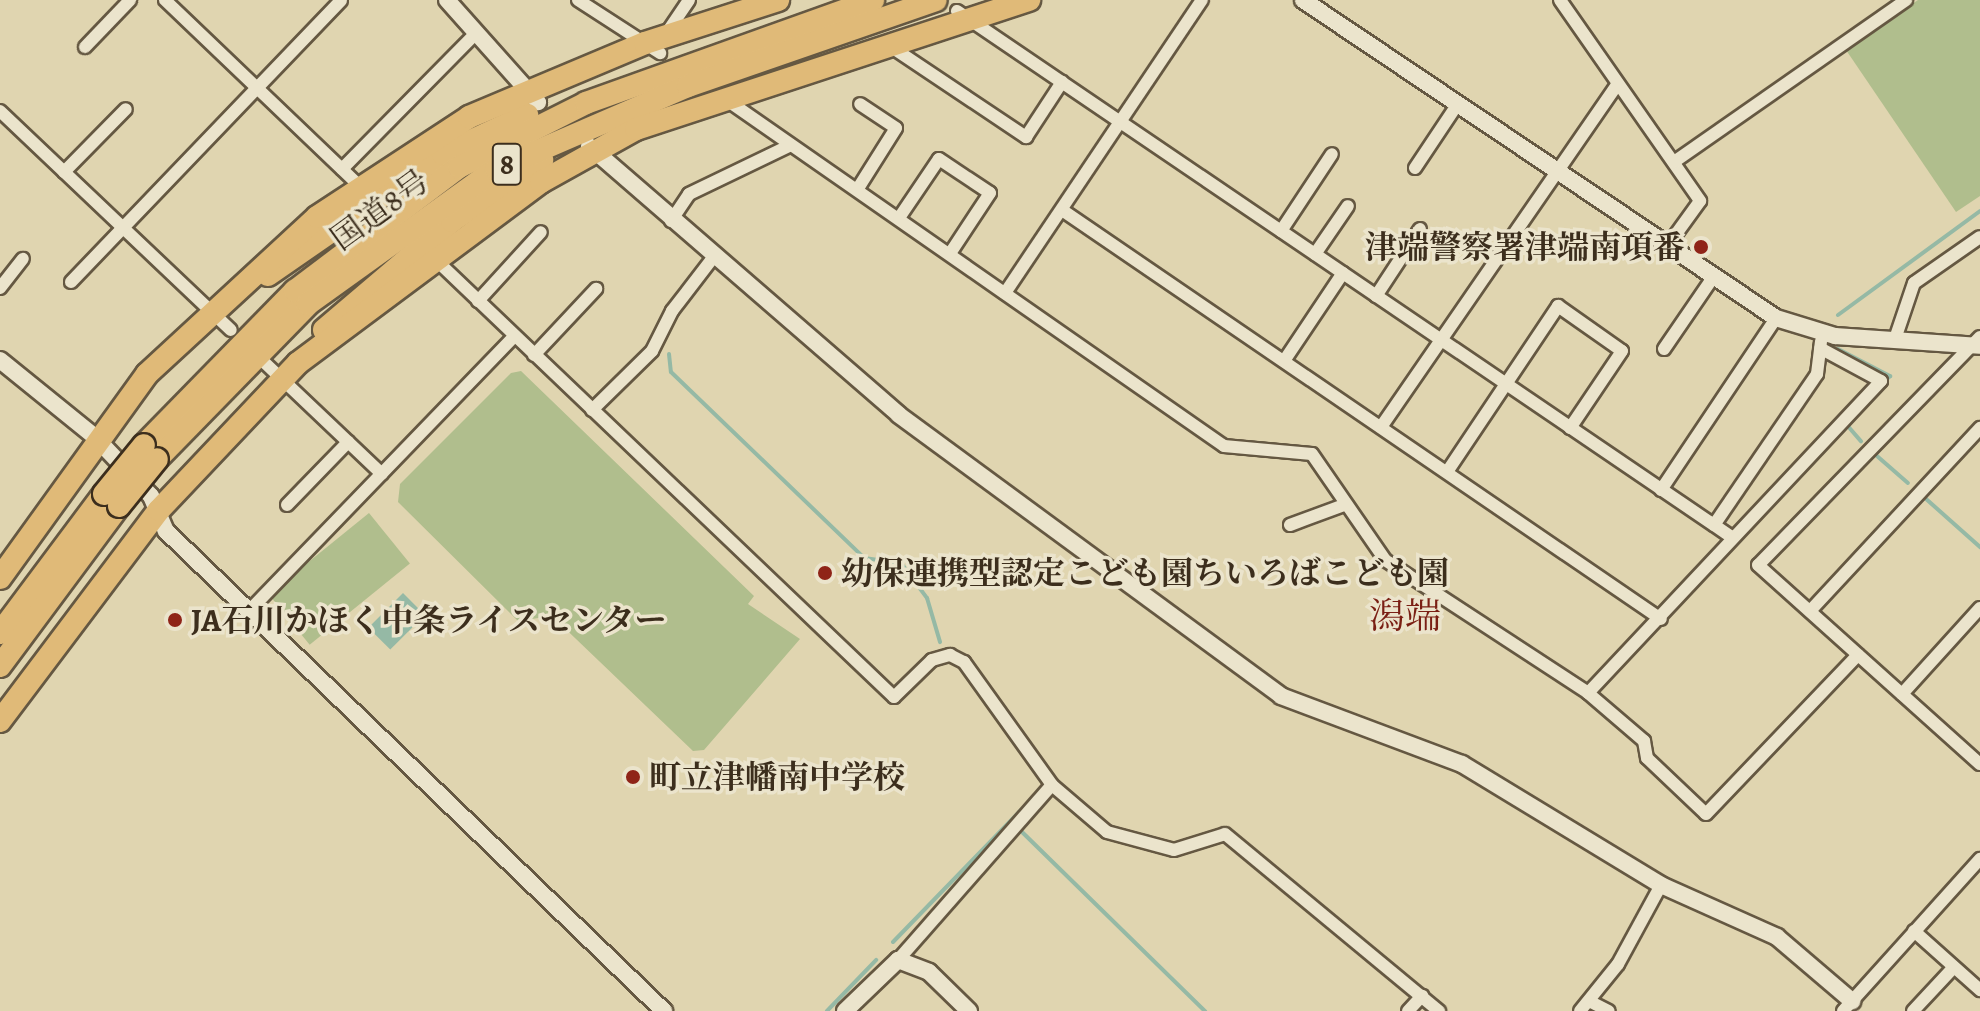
<!DOCTYPE html>
<meta charset="utf-8">
<style>
body{margin:0}
#map{position:relative;width:1980px;height:1011px;overflow:hidden;background:#e0d5b0;font-family:Alegreya,"Noto Serif JP",serif}
div>[style]{position:absolute}
.green>*{inset:0;background:#b0be8d;transform-origin:0 0}
.water>*{inset:0;background:#95b9a5;transform-origin:0 0}
.stream>*{height:4px;margin:-2px;padding:0 2px;transform-origin:2px;border-radius:2px;background:#95b9a5}
.roads{filter:drop-shadow(2px 0 #655842) drop-shadow(-2px 0 #655842) drop-shadow(0 2px #655842) drop-shadow(0 -2px #655842)}
.street>*{height:12px;margin:-6px;padding:0 6px;transform-origin:6px;border-radius:6px;background:#ebe4cc}
.secondary>*{height:16px;margin:-8px;padding:0 8px;transform-origin:8px;border-radius:8px;background:#ebe4cc}
.highway>*{height:22px;margin:-11px;padding:0 11px;transform-origin:11px;border-radius:11px;background:#e0ba78}
.bridges{filter:drop-shadow(2px 0 #3c2e1d) drop-shadow(-2px 0 #3c2e1d) drop-shadow(0 2px #3c2e1d) drop-shadow(0 -2px #3c2e1d)}
.highway-bridge>*{height:22px;margin:-11px;padding:0 11px;transform-origin:11px;border-radius:11px;background:#e0ba78}
.dots>*{width:22px;height:22px;translate:-50% -50%;box-sizing:border-box;border:4px solid #ebe4cc;border-radius:50%}
span{translate:-50% -50%;white-space:nowrap;text-align:center;line-height:1.15;-webkit-text-stroke:7px #ebe4cc;paint-order:stroke}
.shield-label span{padding:2px 6px;background:#ebe4cc;border:2px solid;border-radius:6px;-webkit-text-stroke-width:0}
.shield-label{font-size:30px;color:#3c2e1d;font-weight:700}
.street-label{font-size:32px;color:#3c2e1d}
.poi-label{font-size:32px;color:#3c2e1d;font-weight:700}
.right{translate:-100% -50%;text-align:right}
.left{translate:0 -50%;text-align:left}
.quarter-label{font-size:36px;color:#7a1f14}
</style>
<div id="map">
<div class="green">
<div style="clip-path:polygon(1918px 0,1980px 0,1980px 196px,1956px 212px,1846px 50px)"></div>
<div style="clip-path:polygon(521px 371px,754px 596px,748px 604px,800px 639px,704px 750px,693px 751px,552px 616px,518px 621px,398px 502px,400px 484px,511px 373px)"></div>
<div style="left:369px;top:513px;width:65px;height:129px;rotate:51deg"></div>
</div>
<div class="water">
<div style="left:403px;top:593px;width:31px;height:49px;rotate:45deg"></div>
</div>
<div class="stream">
<div style="left:1838px;top:315px;width:176px;rotate:-36.2deg"></div>
<div style="left:1838px;top:349px;width:59px;rotate:27.4deg"></div>
<div style="left:1890px;top:376px;width:8px;rotate:135deg"></div>
<div style="left:669px;top:354px;width:18px;rotate:84deg"></div>
<div style="left:671px;top:372px;width:268px;rotate:43.9deg"></div>
<div style="left:864px;top:558px;width:37px;rotate:8deg"></div>
<div style="left:901px;top:563px;width:44px;rotate:53.4deg"></div>
<div style="left:927px;top:598px;width:46px;rotate:73.5deg"></div>
<div style="left:1846px;top:424px;width:23px;rotate:49deg"></div>
<div style="left:1877px;top:456px;width:41px;rotate:41.1deg"></div>
<div style="left:1925px;top:498px;width:74px;rotate:41.7deg"></div>
<div style="left:1020px;top:830px;width:259px;rotate:44.4deg"></div>
<div style="left:893px;top:942px;width:184px;rotate:-45.9deg"></div>
<div style="left:827px;top:1011px;width:71px;rotate:-46.1deg"></div>
</div>
<div class="roads">
<div class="street">
<div style="left:165px;top:0;width:271px;rotate:43.7deg"></div>
<div style="left:578px;top:0;width:98px;rotate:32.9deg"></div>
<div style="left:1560px;top:0;width:245px;rotate:55.1deg"></div>
<div style="left:1700px;top:201px;width:58px;rotate:125.9deg"></div>
<div style="left:957px;top:11px;width:934px;rotate:34.18deg"></div>
<div style="left:666px;top:34px;width:41px;rotate:-55.9deg"></div>
<div style="left:890px;top:46px;width:164px;rotate:33.8deg"></div>
<div style="left:1026px;top:137px;width:66px;rotate:-56.8deg"></div>
<div style="left:85px;top:47px;width:65px;rotate:-46.2deg"></div>
<div style="left:724px;top:98px;width:609px;rotate:34.84deg"></div>
<div style="left:1224px;top:446px;width:88px;rotate:5.2deg"></div>
<div style="left:1312px;top:454px;width:129px;rotate:55.4deg"></div>
<div style="left:1385px;top:560px;width:243px;rotate:33.2deg"></div>
<div style="left:1588px;top:693px;width:74px;rotate:40.6deg"></div>
<div style="left:1644px;top:741px;width:17px;rotate:80deg"></div>
<div style="left:1647px;top:758px;width:81px;rotate:43.5deg"></div>
<div style="left:1706px;top:814px;width:220px;rotate:-46.3deg"></div>
<div style="left:0;top:111px;width:318px;rotate:43.5deg"></div>
<div style="left:1674px;top:162px;width:283px;rotate:-34.9deg"></div>
<div style="left:1415px;top:168px;width:76px;rotate:-56.3deg"></div>
<div style="left:342px;top:169px;width:190px;rotate:-45.4deg"></div>
<div style="left:64px;top:172px;width:88px;rotate:-45.5deg"></div>
<div style="left:857px;top:190px;width:73px;rotate:-57.8deg"></div>
<div style="left:896px;top:128px;width:43px;rotate:-146.3deg"></div>
<div style="left:1062px;top:210px;width:725px;rotate:34.33deg"></div>
<div style="left:899px;top:218px;width:71px;rotate:-55.9deg"></div>
<div style="left:939px;top:159px;width:61px;rotate:33.7deg"></div>
<div style="left:990px;top:193px;width:71px;rotate:123.5deg"></div>
<div style="left:671px;top:221px;width:32px;rotate:-56deg"></div>
<div style="left:689px;top:194px;width:113px;rotate:-25.7deg"></div>
<div style="left:1281px;top:231px;width:92px;rotate:-56.5deg"></div>
<div style="left:1315px;top:254px;width:58px;rotate:-55.5deg"></div>
<div style="left:436px;top:260px;width:633px;rotate:43.66deg"></div>
<div style="left:894px;top:697px;width:53px;rotate:-44.2deg"></div>
<div style="left:932px;top:660px;width:19px;rotate:-16deg"></div>
<div style="left:950px;top:655px;width:16px;rotate:27deg"></div>
<div style="left:964px;top:662px;width:151px;rotate:54.4deg"></div>
<div style="left:1052px;top:785px;width:72px;rotate:40.5deg"></div>
<div style="left:1107px;top:832px;width:69px;rotate:15deg"></div>
<div style="left:1174px;top:850px;width:53px;rotate:-17.4deg"></div>
<div style="left:1225px;top:834px;width:278px;rotate:39.6deg"></div>
<div style="left:71px;top:282px;width:390px;rotate:-46.2deg"></div>
<div style="left:0;top:288px;width:37px;rotate:-52deg"></div>
<div style="left:1005px;top:293px;width:353px;rotate:-56.1deg"></div>
<div style="left:1376px;top:296px;width:80px;rotate:-56.7deg"></div>
<div style="left:478px;top:301px;width:93px;rotate:-47.6deg"></div>
<div style="left:1980px;top:337px;width:318px;rotate:134.2deg"></div>
<div style="left:1758px;top:565px;width:298px;rotate:41.9deg"></div>
<div style="left:1895px;top:339px;width:59px;rotate:-71.3deg"></div>
<div style="left:1914px;top:283px;width:80px;rotate:-34.9deg"></div>
<div style="left:1664px;top:349px;width:85px;rotate:-55.6deg"></div>
<div style="left:534px;top:355px;width:91px;rotate:-46.8deg"></div>
<div style="left:1284px;top:361px;width:106px;rotate:-56.2deg"></div>
<div style="left:265px;top:363px;width:161px;rotate:43.5deg"></div>
<div style="left:592px;top:410px;width:84px;rotate:-44.5deg"></div>
<div style="left:652px;top:351px;width:45px;rotate:-63.4deg"></div>
<div style="left:672px;top:311px;width:66px;rotate:-52.4deg"></div>
<div style="left:1381px;top:427px;width:417px;rotate:-55.4deg"></div>
<div style="left:1447px;top:472px;width:200px;rotate:-56.2deg"></div>
<div style="left:1558px;top:306px;width:78px;rotate:35.1deg"></div>
<div style="left:1622px;top:351px;width:93px;rotate:124deg"></div>
<div style="left:1661px;top:490px;width:207px;rotate:-56.2deg"></div>
<div style="left:287px;top:505px;width:88px;rotate:-45.9deg"></div>
<div style="left:1290px;top:525px;width:58px;rotate:-20.3deg"></div>
<div style="left:1714px;top:525px;width:183px;rotate:-55.7deg"></div>
<div style="left:1817px;top:374px;width:33px;rotate:-83deg"></div>
<div style="left:250px;top:610px;width:381px;rotate:-46deg"></div>
<div style="left:1810px;top:611px;width:250px;rotate:-47.1deg"></div>
<div style="left:1588px;top:693px;width:428px;rotate:-46.8deg"></div>
<div style="left:1881px;top:381px;width:69px;rotate:-151.6deg"></div>
<div style="left:1902px;top:694px;width:116px;rotate:-47.8deg"></div>
<div style="left:1914px;top:931px;width:89px;rotate:41.8deg"></div>
<div style="left:898px;top:960px;width:233px;rotate:-48.7deg"></div>
<div style="left:1589px;top:1001px;width:22px;rotate:27deg"></div>
<div style="left:1408px;top:1011px;width:21px;rotate:-47deg"></div>
<div style="left:1580px;top:1011px;width:60px;rotate:-51deg"></div>
<div style="left:1618px;top:964px;width:90px;rotate:-61.4deg"></div>
<div style="left:1843px;top:1011px;width:205px;rotate:-48deg"></div>
<div style="left:1913px;top:1011px;width:60px;rotate:-47deg"></div>
</div>
<div class="secondary">
<div style="left:447px;top:0;width:137px;rotate:48.3deg"></div>
<div style="left:1303px;top:0;width:570px;rotate:33.91deg"></div>
<div style="left:1776px;top:318px;width:62px;rotate:17deg"></div>
<div style="left:1835px;top:336px;width:145px;rotate:3.9deg"></div>
<div style="left:589px;top:146px;width:410px;rotate:40.9deg"></div>
<div style="left:899px;top:415px;width:474px;rotate:36.3deg"></div>
<div style="left:1281px;top:696px;width:193px;rotate:20.6deg"></div>
<div style="left:1462px;top:764px;width:233px;rotate:31.3deg"></div>
<div style="left:1661px;top:885px;width:127px;rotate:24.1deg"></div>
<div style="left:1777px;top:937px;width:99px;rotate:40.5deg"></div>
<div style="left:0;top:360px;width:122px;rotate:39deg"></div>
<div style="left:95px;top:437px;width:81px;rotate:46.5deg"></div>
<div style="left:151px;top:496px;width:38px;rotate:67deg"></div>
<div style="left:166px;top:531px;width:692px;rotate:43.95deg"></div>
<div style="left:845px;top:1011px;width:74px;rotate:-43.9deg"></div>
<div style="left:898px;top:960px;width:33px;rotate:21deg"></div>
<div style="left:929px;top:972px;width:56px;rotate:44.3deg"></div>
</div>
<div class="highway">
<div style="left:268px;top:275px;width:213px;rotate:-34.7deg"></div>
<div style="left:443px;top:154px;width:93px;rotate:-24.9deg"></div>
<div style="left:324px;top:330px;width:168px;rotate:-40.4deg"></div>
<div style="left:452px;top:221px;width:109px;rotate:-34.1deg"></div>
<div style="left:144px;top:445px;width:216px;rotate:-45.6deg"></div>
<div style="left:295px;top:291px;width:206px;rotate:-37.1deg"></div>
<div style="left:459px;top:167px;width:142px;rotate:-26.7deg"></div>
<div style="left:586px;top:103px;width:305px;rotate:-19.7deg"></div>
<div style="left:157px;top:459px;width:216px;rotate:-45.7deg"></div>
<div style="left:308px;top:304px;width:231px;rotate:-35.7deg"></div>
<div style="left:496px;top:169px;width:209px;rotate:-23.4deg"></div>
<div style="left:688px;top:86px;width:262px;rotate:-19.1deg"></div>
<div style="left:0;top:578px;width:251px;rotate:-54.2deg"></div>
<div style="left:147px;top:374px;width:231px;rotate:-42.7deg"></div>
<div style="left:317px;top:217px;width:182px;rotate:-33.3deg"></div>
<div style="left:469px;top:117px;width:191px;rotate:-22.8deg"></div>
<div style="left:645px;top:43px;width:140px;rotate:-17.9deg"></div>
<div style="left:0;top:633px;width:174px;rotate:-53.2deg"></div>
<div style="left:0;top:666px;width:199px;rotate:-53.4deg"></div>
<div style="left:0;top:721px;width:264px;rotate:-53deg"></div>
<div style="left:159px;top:510px;width:202px;rotate:-46.6deg"></div>
<div style="left:298px;top:363px;width:303px;rotate:-36.7deg"></div>
<div style="left:541px;top:182px;width:109px;rotate:-29.2deg"></div>
<div style="left:636px;top:129px;width:414px;rotate:-18.2deg"></div>
</div>
</div>
<div class="bridges">
<div class="highway-bridge">
<div style="left:104px;top:494px;width:63px;rotate:-50.8deg"></div>
<div style="left:119px;top:506px;width:60px;rotate:-51deg"></div>
</div>
</div>
<div class="dots">
<div style="left:1701px;top:247px;background:#8f2418"></div>
<div style="left:825px;top:573px;background:#8f2418"></div>
<div style="left:175px;top:620px;background:#8f2418"></div>
<div style="left:633px;top:777px;background:#8f2418"></div>
</div>
<div class="shield-label">
<span style="left:507px;top:164px">8</span>
</div>
<div class="street-label">
<span style="left:380px;top:210px;rotate:-36deg">国道8号</span>
</div>
<div class="poi-label">
<span class="right" style="left:1685px;top:247px">津端警察署津端南項番</span>
<span class="left" style="left:841px;top:573px">幼保連携型認定こども園ちいろばこども園</span>
<span class="left" style="left:191px;top:620px">JA石川かほく中条ライスセンター</span>
<span class="left" style="left:649px;top:777px">町立津幡南中学校</span>
</div>
<div class="quarter-label">
<span style="left:1405px;top:616px">潟端</span>
</div>
</div>
